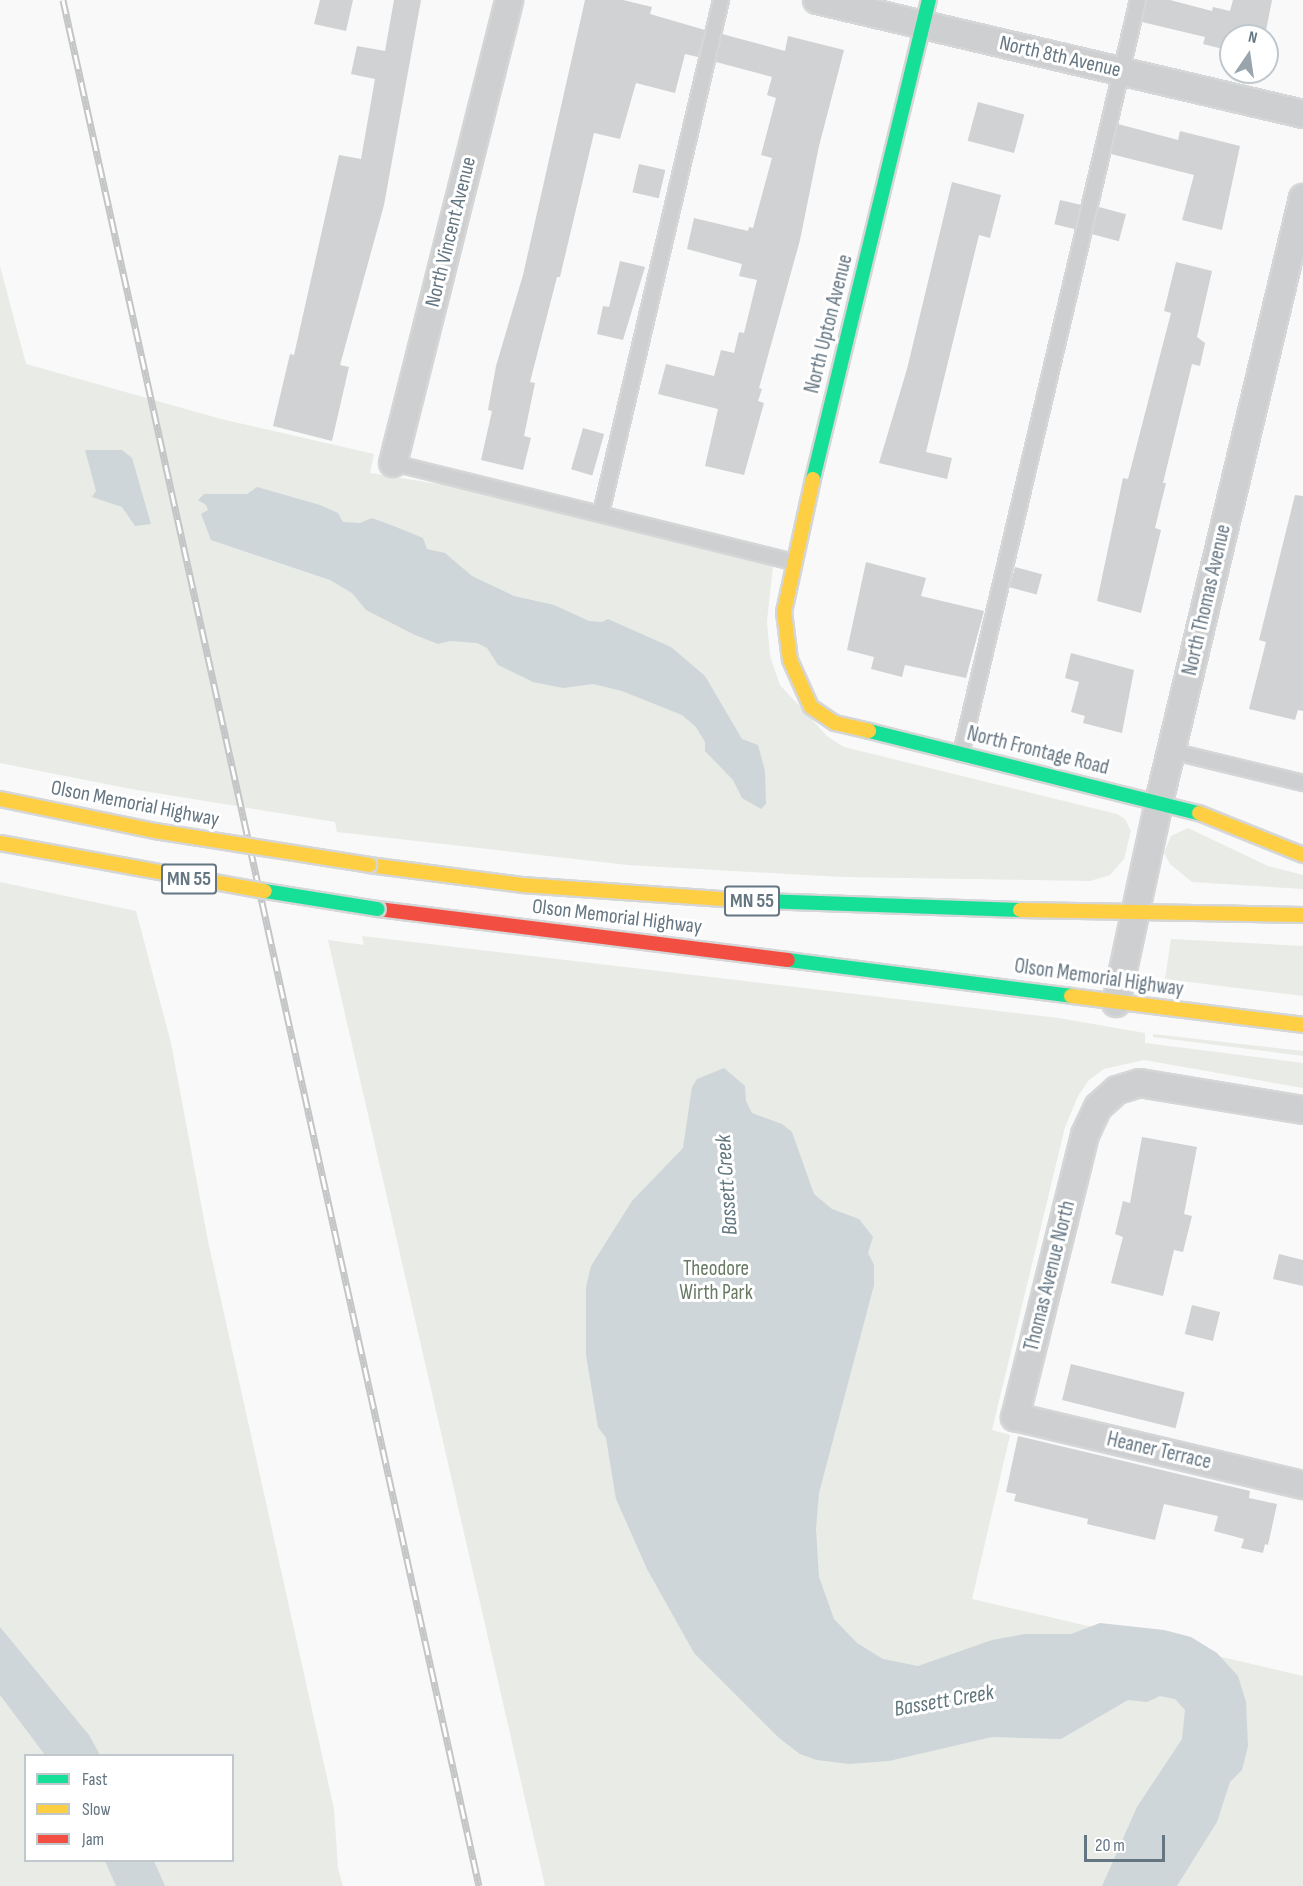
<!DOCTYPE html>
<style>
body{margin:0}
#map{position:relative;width:1303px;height:1886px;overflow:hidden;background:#f9f9f9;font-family:"Sofia Sans Condensed",sans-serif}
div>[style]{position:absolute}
.green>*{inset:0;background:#e8ebe6}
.water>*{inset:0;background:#ced6d9}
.building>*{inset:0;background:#d0d2d3;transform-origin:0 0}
.roads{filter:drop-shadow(2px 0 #d5d6d7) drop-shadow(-2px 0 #d5d6d7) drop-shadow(0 2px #d5d6d7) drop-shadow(0 -2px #d5d6d7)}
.lane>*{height:14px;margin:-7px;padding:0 7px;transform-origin:7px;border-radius:7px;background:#cecfd0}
.street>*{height:26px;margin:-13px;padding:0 13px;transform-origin:13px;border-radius:13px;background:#cecfd0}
.fast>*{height:14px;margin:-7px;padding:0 7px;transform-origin:7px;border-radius:7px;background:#16e098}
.slow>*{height:14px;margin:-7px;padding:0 7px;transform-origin:7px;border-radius:7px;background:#ffcf43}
.jam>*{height:14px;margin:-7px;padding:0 7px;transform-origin:7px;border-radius:7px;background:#f24e42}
.rail>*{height:7px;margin-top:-3.5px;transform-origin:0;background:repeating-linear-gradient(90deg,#fff 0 14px,#c3c5c6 0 28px);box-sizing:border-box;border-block:2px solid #c3c5c6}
.bridges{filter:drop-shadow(2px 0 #d5d6d7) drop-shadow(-2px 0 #d5d6d7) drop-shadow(0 2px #d5d6d7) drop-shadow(0 -2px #d5d6d7)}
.fast-bridge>*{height:14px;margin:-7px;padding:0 7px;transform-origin:7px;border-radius:7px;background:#16e098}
.slow-bridge>*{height:14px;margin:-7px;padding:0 7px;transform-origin:7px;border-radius:7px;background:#ffcf43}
span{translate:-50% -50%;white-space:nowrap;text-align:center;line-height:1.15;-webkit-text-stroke:6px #fff;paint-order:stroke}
.shield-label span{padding:2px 4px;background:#fff;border:2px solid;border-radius:4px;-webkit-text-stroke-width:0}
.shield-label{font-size:20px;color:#657683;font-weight:700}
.street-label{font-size:21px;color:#657683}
.park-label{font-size:21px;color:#687a64}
.water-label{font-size:22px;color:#60757c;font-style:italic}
.legend{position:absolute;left:24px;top:1754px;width:210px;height:108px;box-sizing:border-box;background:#fff;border:2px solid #c1c8cd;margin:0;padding:8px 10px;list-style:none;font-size:18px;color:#657683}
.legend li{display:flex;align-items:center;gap:12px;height:30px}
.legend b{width:30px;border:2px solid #c1c8cd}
.north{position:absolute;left:1219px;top:24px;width:60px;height:60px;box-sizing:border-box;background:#fff;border:2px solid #c1c8cd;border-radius:50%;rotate:13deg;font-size:16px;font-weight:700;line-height:24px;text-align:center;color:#657683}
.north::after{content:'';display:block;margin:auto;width:21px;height:27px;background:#99a4ac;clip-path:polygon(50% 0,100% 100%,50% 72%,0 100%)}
.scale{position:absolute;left:1084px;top:1835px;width:81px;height:27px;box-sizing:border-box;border:3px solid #657683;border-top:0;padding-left:8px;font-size:18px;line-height:21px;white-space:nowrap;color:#657683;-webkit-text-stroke:4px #fff;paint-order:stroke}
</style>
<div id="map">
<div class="green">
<div style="clip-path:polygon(0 266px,26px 364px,221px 419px,374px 454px,370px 473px,444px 485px,594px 519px,773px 566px,767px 621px,770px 656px,780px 685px,828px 737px,844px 747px,1117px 814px,1125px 819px,1131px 831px,1124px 859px,1110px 875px,1090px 881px,842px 877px,628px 865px,337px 832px,335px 822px,131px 789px,0 763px)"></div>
<div style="clip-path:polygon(1188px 828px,1268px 866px,1303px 875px,1303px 889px,1192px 882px,1170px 864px,1164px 853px,1171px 836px)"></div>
<div style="clip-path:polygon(evenodd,0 882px,136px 911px,171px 1043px,208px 1241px,334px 1809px,338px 1868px,343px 1886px,0 1886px,0 882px,26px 1756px,232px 1756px,232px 1860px,26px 1860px,26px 1756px)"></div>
<div style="clip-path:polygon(362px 936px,1059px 1018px,1145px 1033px,1145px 1043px,1303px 1063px,1303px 1088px,1144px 1060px,1104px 1069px,1089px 1080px,1078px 1096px,1065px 1127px,992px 1430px,1010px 1435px,972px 1599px,1303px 1676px,1303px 1886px,545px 1886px,328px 940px,364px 945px)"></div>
<div style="clip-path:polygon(1171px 939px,1303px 946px,1303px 996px,1165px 979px)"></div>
<div style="clip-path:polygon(1153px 1034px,1303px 1051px,1303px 1056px,1153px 1037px)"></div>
</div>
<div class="water">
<div style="clip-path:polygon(85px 450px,122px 450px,132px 458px,151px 524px,135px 526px,122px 507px,92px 497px,96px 491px)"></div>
<div style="clip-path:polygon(257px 487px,320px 505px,338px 513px,343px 522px,360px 523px,372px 518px,391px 525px,423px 538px,427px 549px,445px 553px,472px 576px,514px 596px,554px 605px,589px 621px,602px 622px,608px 619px,671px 647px,705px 676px,742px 739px,758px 745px,765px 771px,766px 804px,761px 809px,742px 798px,733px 780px,705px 751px,705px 742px,696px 727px,682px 715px,622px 691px,593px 684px,563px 688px,533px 682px,498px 665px,487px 648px,477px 643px,450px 641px,438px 644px,415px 635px,366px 610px,352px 593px,330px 580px,211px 540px,201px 514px,208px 510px,206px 505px,198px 500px,204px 494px,247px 494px)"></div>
<div style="clip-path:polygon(724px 1068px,745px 1086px,746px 1101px,752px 1113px,782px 1124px,792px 1132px,814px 1194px,832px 1209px,859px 1219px,873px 1237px,868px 1253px,874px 1265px,874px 1285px,819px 1493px,816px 1529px,819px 1577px,834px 1619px,857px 1643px,883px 1659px,918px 1666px,992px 1640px,1025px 1634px,1071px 1634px,1100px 1623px,1164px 1630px,1191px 1637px,1217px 1653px,1238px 1676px,1246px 1702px,1248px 1746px,1242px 1770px,1230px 1782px,1217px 1822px,1177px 1886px,1102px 1886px,1137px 1807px,1182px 1739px,1185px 1710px,1175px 1699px,1160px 1696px,1147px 1702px,1128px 1700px,1061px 1739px,992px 1737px,889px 1761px,849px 1764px,817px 1760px,800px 1754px,779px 1738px,694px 1653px,647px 1569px,616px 1499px,606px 1438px,598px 1427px,586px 1355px,586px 1287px,591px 1266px,632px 1201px,683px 1148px,692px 1087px,697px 1079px)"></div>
<div style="clip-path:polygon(0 1627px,89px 1735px,100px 1755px,45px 1755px,0 1695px)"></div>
<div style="clip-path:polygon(105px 1861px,154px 1861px,165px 1886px,116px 1886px)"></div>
</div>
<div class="building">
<div style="clip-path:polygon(320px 0,353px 0,346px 31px,314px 24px)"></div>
<div style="clip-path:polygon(394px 0,421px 0,384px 205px,340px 365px,349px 367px,332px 441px,273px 426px,290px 354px,294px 355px,339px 155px,361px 159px,375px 79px,351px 74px,357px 46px,385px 51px)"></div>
<div style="clip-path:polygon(585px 0,623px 0,652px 7px,650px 14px,705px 30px,698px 57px,685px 54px,675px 93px,636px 83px,620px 139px,594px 133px,560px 277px,557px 277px,530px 382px,535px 383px,524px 436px,531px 438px,523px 470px,481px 460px,492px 411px,488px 410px,496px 366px,523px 275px)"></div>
<div style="clip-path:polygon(1147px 0,1170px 0,1212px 11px,1213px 7px,1230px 11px,1233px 0,1272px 0,1265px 36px,1231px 36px,1231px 51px,1203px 44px,1205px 37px,1142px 22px)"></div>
<div style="clip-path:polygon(722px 34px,785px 51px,788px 36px,844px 50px,819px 146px,800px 240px,759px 388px,762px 389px,758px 401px,764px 403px,744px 475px,705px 466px,718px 409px,658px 394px,666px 364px,714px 376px,721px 350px,734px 353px,739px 332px,744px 333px,757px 280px,739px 276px,742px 264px,687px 249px,694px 218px,748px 231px,749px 227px,753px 228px,772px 158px,761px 155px,776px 98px,767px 95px,772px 77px,716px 62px)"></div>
<div style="left:978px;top:102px;width:48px;height:40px;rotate:15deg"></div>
<div style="clip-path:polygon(1118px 124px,1178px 140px,1180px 131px,1240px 146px,1222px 230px,1182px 220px,1194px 175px,1111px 154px)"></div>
<div style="left:639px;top:164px;width:27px;height:29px;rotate:13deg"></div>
<div style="clip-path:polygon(952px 182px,1001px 195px,990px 238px,979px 235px,926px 452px,952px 458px,947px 479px,879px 463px,907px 369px)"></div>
<div style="left:1060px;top:200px;width:22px;height:25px;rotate:13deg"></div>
<div style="left:1099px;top:207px;width:28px;height:28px;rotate:15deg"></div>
<div style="clip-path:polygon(620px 261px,645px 267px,623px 340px,597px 334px,603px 306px,609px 307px)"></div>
<div style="clip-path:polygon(1176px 262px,1212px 271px,1197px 337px,1205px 343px,1200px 366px,1192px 364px,1163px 483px,1166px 483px,1155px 528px,1161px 530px,1141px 613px,1097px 601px,1123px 478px,1128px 479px,1171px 313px,1164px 311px)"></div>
<div style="left:583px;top:428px;width:22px;height:43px;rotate:16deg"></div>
<div style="clip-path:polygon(1295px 495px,1303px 496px,1303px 711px,1298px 710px,1295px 720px,1249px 709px,1266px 642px,1259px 640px)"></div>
<div style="clip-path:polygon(866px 562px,926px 578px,921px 596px,984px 611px,966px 678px,905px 665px,902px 677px,871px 669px,874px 657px,847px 650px)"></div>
<div style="left:1015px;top:567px;width:28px;height:21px;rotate:15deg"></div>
<div style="clip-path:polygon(1071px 653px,1134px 670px,1122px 733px,1083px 723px,1085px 716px,1071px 712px,1079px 682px,1065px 678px)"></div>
<div style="clip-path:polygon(1142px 1137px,1197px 1147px,1184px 1214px,1192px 1216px,1183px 1252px,1174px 1250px,1163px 1296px,1111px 1283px,1123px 1237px,1115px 1234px,1123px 1201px,1130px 1203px)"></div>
<div style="clip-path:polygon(1279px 1254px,1303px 1260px,1303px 1286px,1273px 1279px)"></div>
<div style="left:1192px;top:1305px;width:29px;height:30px;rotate:14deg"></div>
<div style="left:1071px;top:1364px;width:117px;height:37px;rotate:14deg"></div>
<div style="clip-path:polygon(1018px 1436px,1250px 1491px,1249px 1498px,1277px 1504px,1268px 1545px,1265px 1544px,1263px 1553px,1241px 1548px,1244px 1539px,1214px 1531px,1218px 1516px,1164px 1504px,1155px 1540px,1087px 1524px,1088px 1519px,1014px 1501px,1016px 1494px,1006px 1492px)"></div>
</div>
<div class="roads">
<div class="lane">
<div style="left:393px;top:463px;width:412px;rotate:13.9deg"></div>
<div style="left:601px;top:513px;width:527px;rotate:-76.83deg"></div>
<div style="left:1171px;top:751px;width:136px;rotate:13.6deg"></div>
<div style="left:961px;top:754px;width:774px;rotate:-76.79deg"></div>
</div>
<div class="street">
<div style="left:817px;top:0;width:499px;rotate:13.2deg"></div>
<div style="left:393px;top:463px;width:477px;rotate:-75.9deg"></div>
<div style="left:1116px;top:1003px;width:206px;rotate:-77.9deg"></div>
<div style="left:1159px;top:802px;width:621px;rotate:-76.59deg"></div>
<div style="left:1303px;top:1110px;width:165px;rotate:-170.6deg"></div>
<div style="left:1140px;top:1083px;width:24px;rotate:163deg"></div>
<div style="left:1117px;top:1090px;width:25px;rotate:138deg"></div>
<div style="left:1098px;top:1107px;width:31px;rotate:115deg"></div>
<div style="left:1085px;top:1135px;width:291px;rotate:103.9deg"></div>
<div style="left:1015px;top:1417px;width:296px;rotate:13.3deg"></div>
</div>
<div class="fast">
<div style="left:813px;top:479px;width:493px;rotate:-76.4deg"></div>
<div style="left:869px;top:731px;width:340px;rotate:14deg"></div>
<div style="left:734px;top:900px;width:286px;rotate:2deg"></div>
<div style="left:788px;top:960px;width:285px;rotate:7.2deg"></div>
</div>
<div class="slow">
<div style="left:813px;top:479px;width:136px;rotate:102.3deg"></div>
<div style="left:784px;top:612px;width:48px;rotate:82.9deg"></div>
<div style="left:790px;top:660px;width:51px;rotate:65.9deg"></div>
<div style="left:811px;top:707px;width:29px;rotate:34deg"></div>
<div style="left:835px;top:723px;width:35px;rotate:13deg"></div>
<div style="left:1199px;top:813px;width:112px;rotate:22deg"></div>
<div style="left:369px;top:865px;width:154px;rotate:7.4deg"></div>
<div style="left:522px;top:885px;width:213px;rotate:4deg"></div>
<div style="left:1020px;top:910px;width:283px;rotate:1deg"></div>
<div style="left:1071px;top:996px;width:234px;rotate:7.1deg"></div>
</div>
<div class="jam">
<div style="left:378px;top:909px;width:413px;rotate:7.1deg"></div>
</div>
</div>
<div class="rail">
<div style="left:63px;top:0;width:1931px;rotate:77.56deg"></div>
</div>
<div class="bridges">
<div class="fast-bridge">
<div style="left:265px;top:891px;width:114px;rotate:9.1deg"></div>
</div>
<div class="slow-bridge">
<div style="left:0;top:799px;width:158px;rotate:11.7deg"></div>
<div style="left:155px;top:831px;width:217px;rotate:9deg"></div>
<div style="left:0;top:843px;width:269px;rotate:10.3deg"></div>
</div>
</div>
<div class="shield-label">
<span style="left:189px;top:879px">MN 55</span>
<span style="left:752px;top:901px">MN 55</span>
</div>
<div class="street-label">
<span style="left:1060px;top:57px;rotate:13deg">North 8th Avenue</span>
<span style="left:451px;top:232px;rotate:-76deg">North Vincent Avenue</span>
<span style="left:829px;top:324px;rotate:-76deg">North Upton Avenue</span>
<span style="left:1207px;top:600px;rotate:-77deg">North Thomas Avenue</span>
<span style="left:1038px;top:751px;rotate:14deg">North Frontage Road</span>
<span style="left:135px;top:804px;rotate:11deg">Olson Memorial Highway</span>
<span style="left:617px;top:917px;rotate:7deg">Olson Memorial Highway</span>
<span style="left:1099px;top:978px;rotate:8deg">Olson Memorial Highway</span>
<span style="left:1050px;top:1276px;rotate:-76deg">Thomas Avenue North</span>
<span style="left:1159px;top:1451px;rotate:13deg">Heaner Terrace</span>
</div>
<div class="park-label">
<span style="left:716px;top:1281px">Theodore<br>Wirth Park</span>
</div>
<div class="water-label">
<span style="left:727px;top:1185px;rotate:-94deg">Bassett Creek</span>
<span style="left:944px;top:1701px;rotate:-10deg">Bassett Creek</span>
</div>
<ul class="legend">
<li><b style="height:8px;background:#16e098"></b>Fast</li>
<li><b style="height:8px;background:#ffcf43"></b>Slow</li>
<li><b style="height:8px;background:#f24e42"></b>Jam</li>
</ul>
<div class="north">N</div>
<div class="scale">20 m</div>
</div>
